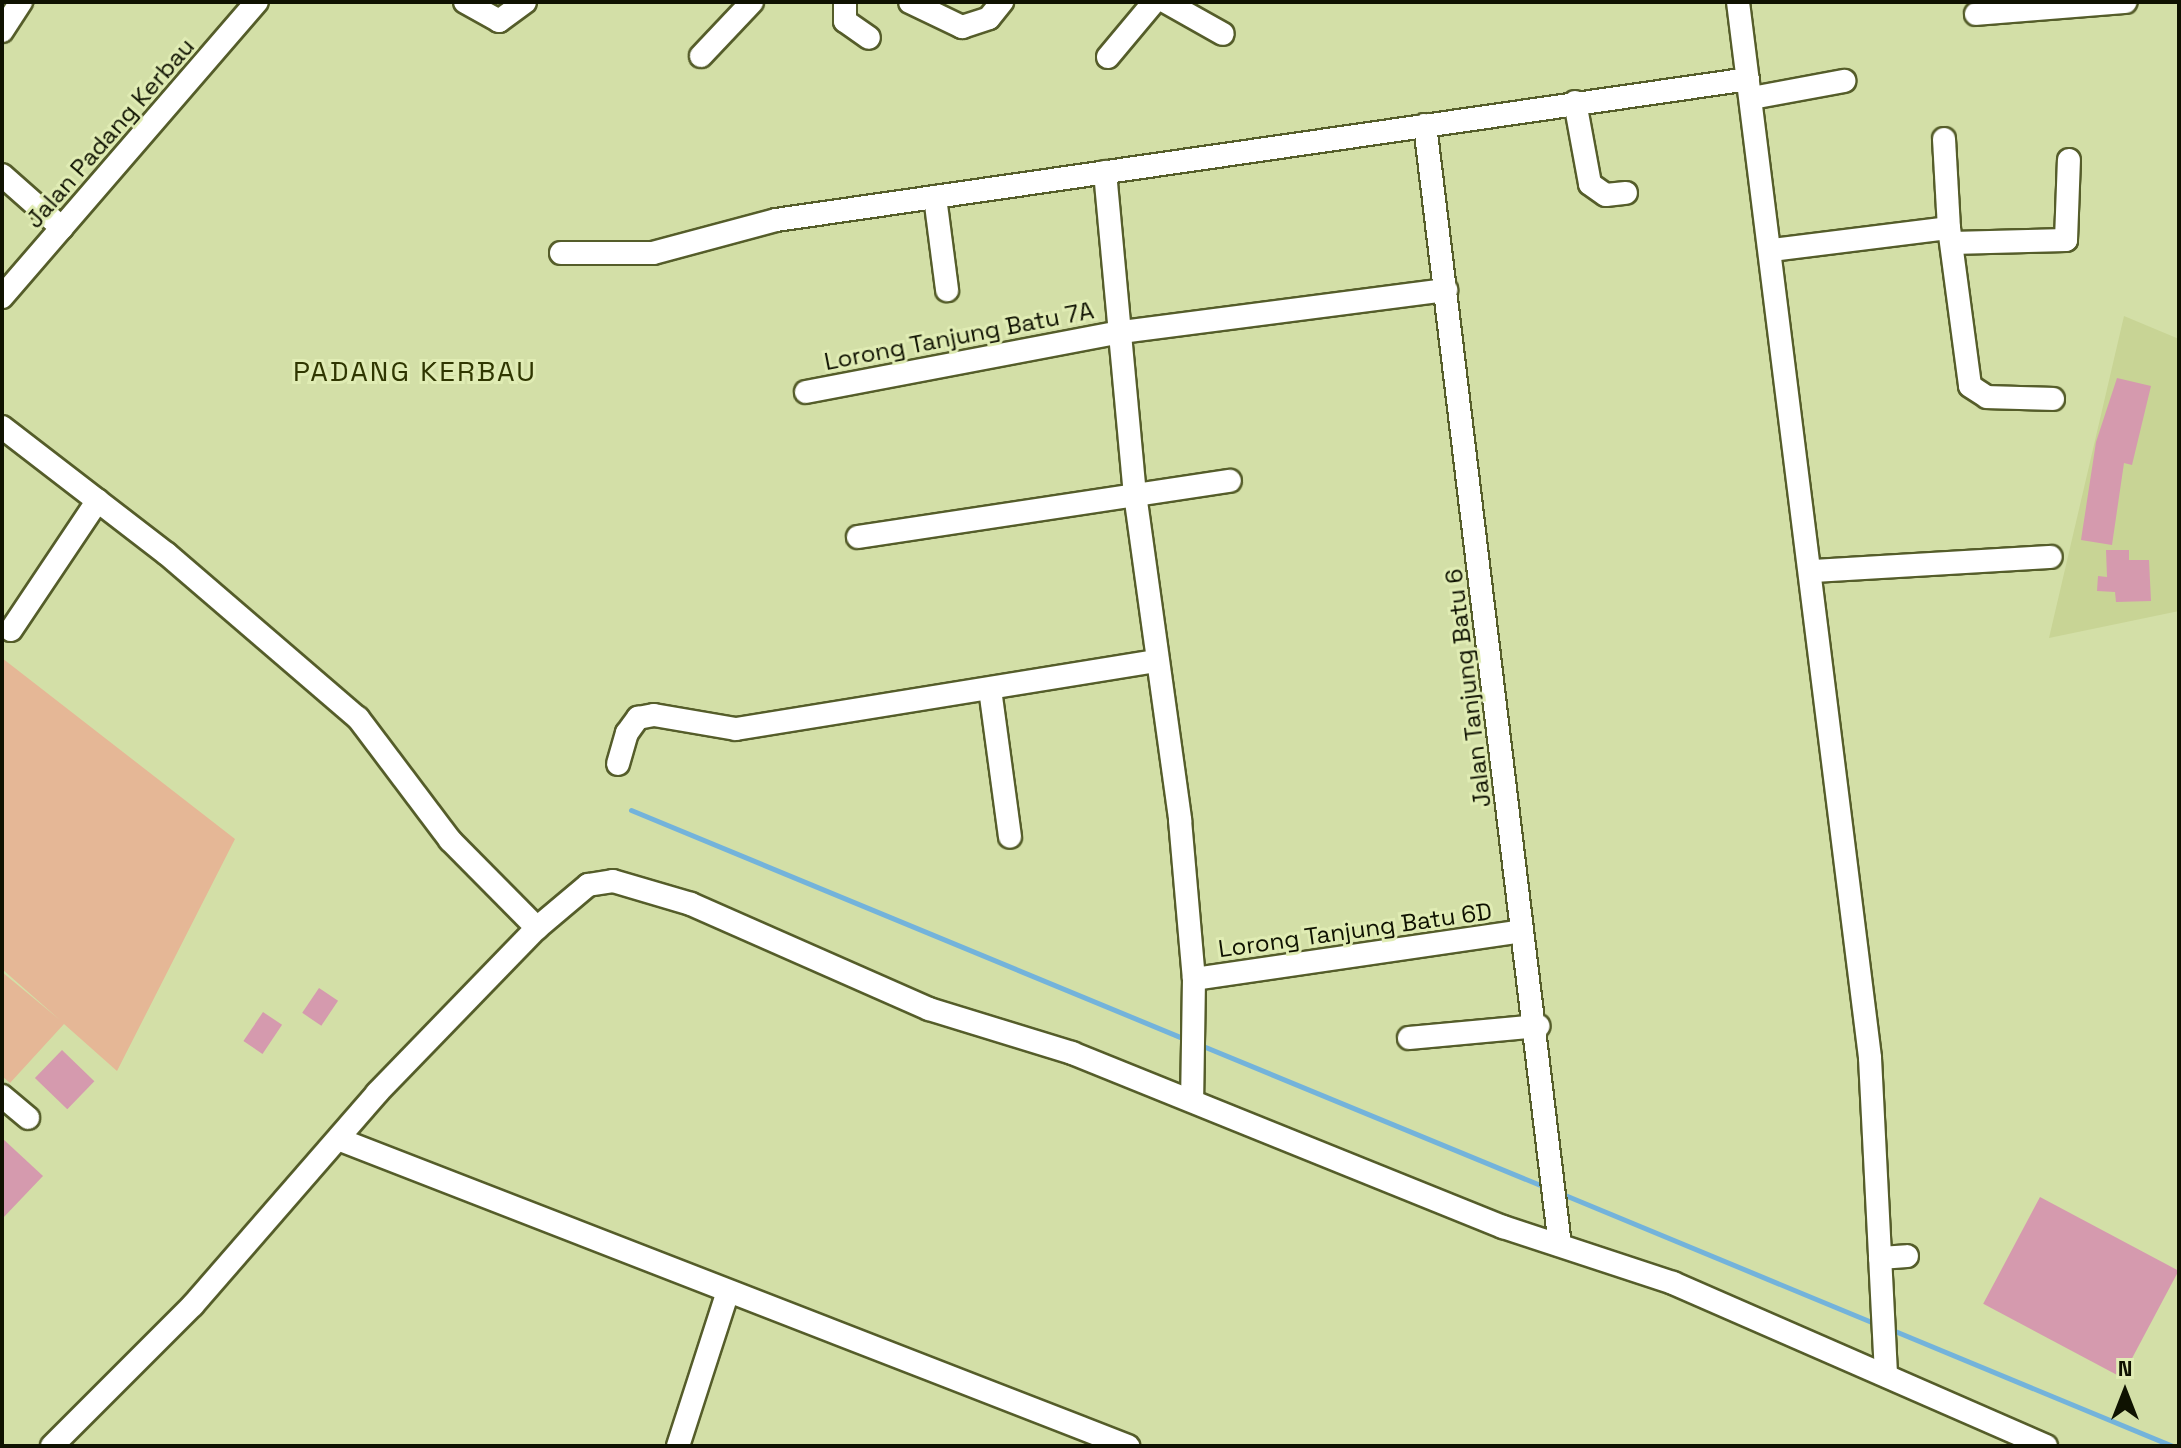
<!DOCTYPE html>
<style>
body{margin:0}
#map{position:relative;width:2181px;height:1448px;overflow:hidden;background:#d3dfa7;font-family:"Space Grotesk",sans-serif}
div>[style]{position:absolute}
.built>*{inset:0;background:#c8d495}
.green>*{inset:0;background:#e5b796}
.stream>*{height:5px;margin:-2.5px;padding:0 2.5px;transform-origin:2.5px;border-radius:2.5px;background:#73b3db}
.building>*{inset:0;background:#d59aae;transform-origin:0 0}
.roads{filter:drop-shadow(2px 0 #555d2a) drop-shadow(-2px 0 #555d2a) drop-shadow(0 2px #555d2a) drop-shadow(0 -2px #555d2a)}
.minor>*{height:22px;margin:-11px;padding:0 11px;transform-origin:11px;border-radius:11px;background:#fff}
span{translate:-50% -50%;white-space:nowrap;text-align:center;line-height:1.15;-webkit-text-stroke:6px #e0ecb4;paint-order:stroke}
.street-label{font-size:24px;color:#0f1201}
.quarter-label{font-size:28px;color:#2f3600;letter-spacing:2px}
.frame{position:absolute;inset:0;border:4px solid #0f1201;pointer-events:none}
.north{position:absolute;left:2085px;top:1352px;width:80px;height:80px;-webkit-text-stroke:6px #e0ecb4;paint-order:stroke;rotate:0deg;font-size:22px;font-weight:700;line-height:32px;text-align:center;color:#0f1201}
.north::after{content:'';display:block;margin:auto;width:28px;height:36px;background:#0f1201;clip-path:polygon(50% 0,100% 100%,50% 72%,0 100%)}
</style>
<div id="map">
<div class="built">
<div style="clip-path:polygon(2124px 316px,2179px 339px,2179px 611px,2049px 638px)"></div>
</div>
<div class="green">
<div style="clip-path:polygon(2px 658px,235px 839px,117px 1071px,64px 1024px,10px 1083px,2px 1076px,2px 972px,60px 1020px,2px 969px)"></div>
</div>
<div class="stream">
<div style="left:631px;top:810px;width:599px;rotate:22.46deg"></div>
<div style="left:1198px;top:1044px;width:378px;rotate:22.4deg"></div>
<div style="left:1560px;top:1193px;width:343px;rotate:22.5deg"></div>
<div style="left:1890px;top:1329px;width:306px;rotate:22.5deg"></div>
</div>
<div class="building">
<div style="clip-path:polygon(2117px 378px,2151px 386px,2132px 465px,2124px 463px,2112px 545px,2081px 540px,2096px 442px)"></div>
<div style="clip-path:polygon(2106px 550px,2129px 550px,2129px 560px,2149px 560px,2151px 601px,2116px 602px,2115px 592px,2097px 591px,2098px 576px,2107px 577px)"></div>
<div style="left:319px;top:988px;width:23px;height:30px;rotate:34deg"></div>
<div style="left:263px;top:1012px;width:23px;height:35px;rotate:34deg"></div>
<div style="left:62px;top:1050px;width:45px;height:39px;rotate:44deg"></div>
<div style="clip-path:polygon(2px 1138px,43px 1176px,2px 1219px)"></div>
<div style="left:2040px;top:1197px;width:157px;height:121px;rotate:28deg"></div>
</div>
<div class="roads">
<div class="minor">
<div style="left:465px;top:2px;width:39px;rotate:29deg"></div>
<div style="left:499px;top:21px;width:32px;rotate:-36deg"></div>
<div style="left:845px;top:2px;width:19px;rotate:90deg"></div>
<div style="left:845px;top:21px;width:29px;rotate:35deg"></div>
<div style="left:910px;top:2px;width:58px;rotate:25.7deg"></div>
<div style="left:962px;top:27px;width:28px;rotate:-18deg"></div>
<div style="left:989px;top:18px;width:21px;rotate:-51deg"></div>
<div style="left:1166px;top:2px;width:65px;rotate:29.3deg"></div>
<div style="left:1738px;top:2px;width:1064px;rotate:82.87deg"></div>
<div style="left:1870px;top:1058px;width:318px;rotate:87.1deg"></div>
<div style="left:1976px;top:14px;width:150px;rotate:-4.6deg"></div>
<div style="left:2px;top:31px;width:35px;rotate:-57deg"></div>
<div style="left:701px;top:56px;width:74px;rotate:-46.6deg"></div>
<div style="left:1108px;top:57px;width:72px;rotate:-50.1deg"></div>
<div style="left:1752px;top:98px;width:94px;rotate:-10.5deg"></div>
<div style="left:1575px;top:102px;width:83px;rotate:79.6deg"></div>
<div style="left:1590px;top:184px;width:19px;rotate:35deg"></div>
<div style="left:1606px;top:195px;width:20px;rotate:-6deg"></div>
<div style="left:1425px;top:125px;width:1128px;rotate:83.13deg"></div>
<div style="left:1944px;top:139px;width:89px;rotate:86.8deg"></div>
<div style="left:1105px;top:172px;width:323px;rotate:84.7deg"></div>
<div style="left:1135px;top:494px;width:329px;rotate:82.1deg"></div>
<div style="left:1180px;top:820px;width:160px;rotate:85deg"></div>
<div style="left:1194px;top:979px;width:121px;rotate:90.9deg"></div>
<div style="left:2px;top:175px;width:80px;rotate:41.5deg"></div>
<div style="left:935px;top:197px;width:94px;rotate:82.6deg"></div>
<div style="left:1952px;top:243px;width:114px;rotate:-1.5deg"></div>
<div style="left:2066px;top:240px;width:80px;rotate:-87.9deg"></div>
<div style="left:1772px;top:250px;width:178px;rotate:-7.1deg"></div>
<div style="left:1949px;top:228px;width:159px;rotate:82.4deg"></div>
<div style="left:1970px;top:386px;width:20px;rotate:33deg"></div>
<div style="left:1987px;top:397px;width:66px;rotate:1.7deg"></div>
<div style="left:561px;top:253px;width:92px"></div>
<div style="left:653px;top:253px;width:127px;rotate:-15deg"></div>
<div style="left:776px;top:220px;width:982px;rotate:-8.25deg"></div>
<div style="left:2px;top:297px;width:390px;rotate:-49.2deg"></div>
<div style="left:806px;top:392px;width:322px;rotate:-10.8deg"></div>
<div style="left:1122px;top:332px;width:327px;rotate:-7.4deg"></div>
<div style="left:2px;top:427px;width:208px;rotate:37.6deg"></div>
<div style="left:167px;top:554px;width:252px;rotate:40.7deg"></div>
<div style="left:358px;top:718px;width:153px;rotate:53deg"></div>
<div style="left:450px;top:840px;width:124px;rotate:45.3deg"></div>
<div style="left:858px;top:537px;width:376px;rotate:-8.6deg"></div>
<div style="left:1812px;top:571px;width:239px;rotate:-3.4deg"></div>
<div style="left:11px;top:630px;width:156px;rotate:-56.2deg"></div>
<div style="left:990px;top:689px;width:149px;rotate:82.3deg"></div>
<div style="left:618px;top:764px;width:32px;rotate:-74deg"></div>
<div style="left:627px;top:733px;width:19px;rotate:-54deg"></div>
<div style="left:638px;top:718px;width:16px;rotate:-11deg"></div>
<div style="left:654px;top:715px;width:83px;rotate:9.7deg"></div>
<div style="left:736px;top:729px;width:426px;rotate:-9.2deg"></div>
<div style="left:1194px;top:979px;width:331px;rotate:-8.3deg"></div>
<div style="left:1409px;top:1038px;width:130px;rotate:-5.3deg"></div>
<div style="left:2px;top:1096px;width:34px;rotate:40deg"></div>
<div style="left:338px;top:1139px;width:848px;rotate:21.24deg"></div>
<div style="left:1880px;top:1258px;width:27px;rotate:-4deg"></div>
<div style="left:52px;top:1446px;width:199px;rotate:-45deg"></div>
<div style="left:193px;top:1305px;width:281px;rotate:-49deg"></div>
<div style="left:377px;top:1093px;width:230px;rotate:-45.9deg"></div>
<div style="left:537px;top:928px;width:67px;rotate:-40.1deg"></div>
<div style="left:588px;top:885px;width:25px;rotate:-9deg"></div>
<div style="left:613px;top:881px;width:81px;rotate:16.4deg"></div>
<div style="left:691px;top:904px;width:260px;rotate:23.8deg"></div>
<div style="left:929px;top:1009px;width:150px;rotate:17.1deg"></div>
<div style="left:1072px;top:1053px;width:465px;rotate:22deg"></div>
<div style="left:1503px;top:1227px;width:179px;rotate:18.2deg"></div>
<div style="left:1673px;top:1283px;width:407px;rotate:23.6deg"></div>
<div style="left:678px;top:1446px;width:160px;rotate:-72.1deg"></div>
</div>
</div>
<div class="street-label">
<span style="left:110px;top:133px;rotate:-49deg">Jalan Padang Kerbau</span>
<span style="left:959px;top:336px;rotate:-11deg">Lorong Tanjung Batu 7A</span>
<span style="left:1468px;top:688px;rotate:-97deg">Jalan Tanjung Batu 6</span>
<span style="left:1355px;top:930px;rotate:-8deg">Lorong Tanjung Batu 6D</span>
</div>
<div class="quarter-label">
<span style="left:415px;top:371px">PADANG KERBAU</span>
</div>
<div class="frame"></div>
<div class="north">N</div>
</div>
